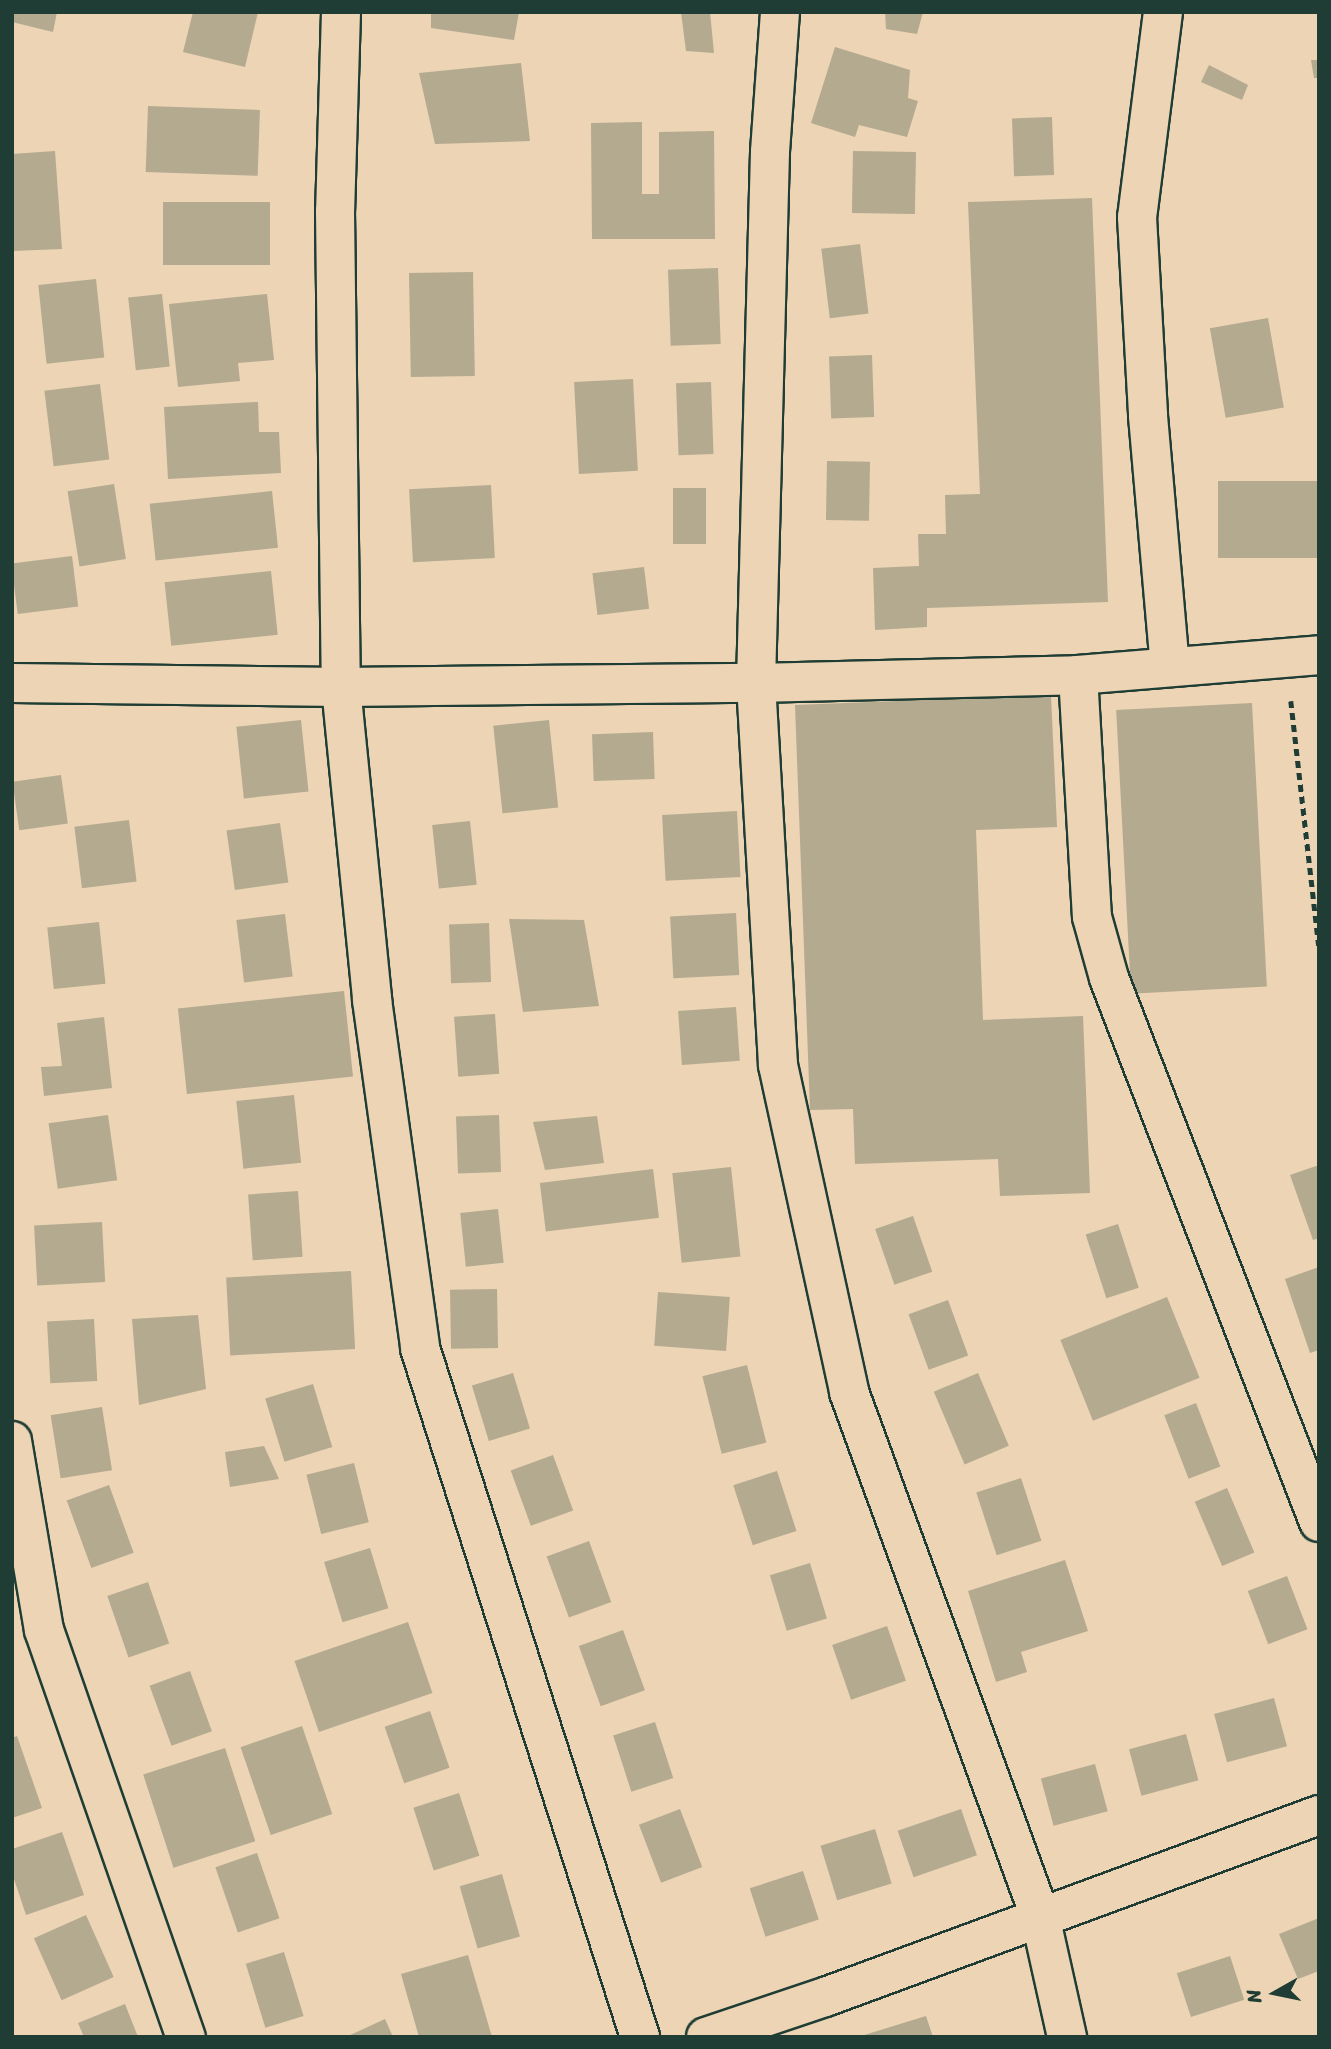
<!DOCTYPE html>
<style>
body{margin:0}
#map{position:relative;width:1331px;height:2049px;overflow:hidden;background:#ecd4b4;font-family:Sriracha,sans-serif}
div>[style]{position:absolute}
.building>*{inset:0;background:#b3aa90;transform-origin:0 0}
.path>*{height:4.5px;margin-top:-2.25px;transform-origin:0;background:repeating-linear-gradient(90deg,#1f3d34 0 7px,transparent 0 12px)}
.roads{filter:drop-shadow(2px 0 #1f3d34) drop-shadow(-2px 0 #1f3d34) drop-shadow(0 2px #1f3d34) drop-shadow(0 -2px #1f3d34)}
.street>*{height:38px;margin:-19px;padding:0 19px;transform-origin:19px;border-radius:19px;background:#ecd4b4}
span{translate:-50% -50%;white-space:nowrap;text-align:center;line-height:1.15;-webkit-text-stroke:5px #ecd4b4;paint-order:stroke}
.frame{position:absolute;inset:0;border:14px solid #1f3d34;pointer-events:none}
.north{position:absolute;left:1240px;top:1958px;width:70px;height:70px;-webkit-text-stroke:5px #ecd4b4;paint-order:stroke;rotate:261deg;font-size:19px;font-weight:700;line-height:28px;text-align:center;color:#1f3d34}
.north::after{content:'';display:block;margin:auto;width:24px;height:32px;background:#1f3d34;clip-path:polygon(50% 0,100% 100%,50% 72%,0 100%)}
</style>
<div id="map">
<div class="building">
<div style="clip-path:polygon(12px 12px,57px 12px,53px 32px,12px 22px)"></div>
<div style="clip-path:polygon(193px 12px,258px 12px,245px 67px,183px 52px)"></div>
<div style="clip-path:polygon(431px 12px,519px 12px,514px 40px,431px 28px)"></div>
<div style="clip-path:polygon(681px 12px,710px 12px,714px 53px,686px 51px)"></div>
<div style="clip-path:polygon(885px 12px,923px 12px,917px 34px,886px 29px)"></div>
<div style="clip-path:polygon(835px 47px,910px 70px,908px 98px,918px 101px,907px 137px,859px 125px,855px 137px,811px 123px)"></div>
<div style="clip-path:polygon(1311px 60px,1319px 60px,1319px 78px,1314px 78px)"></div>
<div style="clip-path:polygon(521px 63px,530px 141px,435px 144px,419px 73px)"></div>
<div style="clip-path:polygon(1209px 65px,1248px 85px,1242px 100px,1201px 82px)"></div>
<div style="left:148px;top:106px;width:112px;height:66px;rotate:2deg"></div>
<div style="left:1052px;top:117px;width:58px;height:40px;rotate:88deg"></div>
<div style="clip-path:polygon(642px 122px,642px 194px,659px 194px,659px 132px,714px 131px,715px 239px,592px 239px,591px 123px)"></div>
<div style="clip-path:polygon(55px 151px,62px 249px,12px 251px,12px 154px)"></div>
<div style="left:853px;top:151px;width:63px;height:62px;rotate:1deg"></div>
<div style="clip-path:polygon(1092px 198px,1108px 602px,927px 608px,927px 627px,875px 630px,873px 568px,919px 566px,918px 534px,946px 534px,945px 495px,980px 494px,968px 202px)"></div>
<div style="left:270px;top:202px;width:63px;height:107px;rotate:90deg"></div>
<div style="left:860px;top:244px;width:70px;height:39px;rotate:83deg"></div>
<div style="left:718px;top:268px;width:76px;height:50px;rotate:88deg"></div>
<div style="left:473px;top:272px;width:104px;height:64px;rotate:89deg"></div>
<div style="left:96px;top:279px;width:79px;height:58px;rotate:84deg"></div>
<div style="left:162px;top:294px;width:73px;height:34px;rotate:84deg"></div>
<div style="clip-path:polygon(267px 294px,274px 360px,238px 363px,240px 381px,178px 387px,169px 304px)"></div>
<div style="left:1268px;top:318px;width:91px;height:59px;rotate:80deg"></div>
<div style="left:872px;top:355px;width:62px;height:43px;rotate:88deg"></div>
<div style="left:633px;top:379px;width:92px;height:59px;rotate:87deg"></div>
<div style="left:711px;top:382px;width:72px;height:35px;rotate:88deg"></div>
<div style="left:100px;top:384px;width:76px;height:56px;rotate:83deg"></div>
<div style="clip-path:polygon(258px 402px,259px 432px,279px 432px,281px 473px,168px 479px,164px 407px)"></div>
<div style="left:827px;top:461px;width:43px;height:59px;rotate:1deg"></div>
<div style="left:1319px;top:481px;width:77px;height:101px;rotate:90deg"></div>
<div style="left:114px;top:484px;width:76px;height:47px;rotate:81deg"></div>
<div style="left:491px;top:485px;width:73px;height:82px;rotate:87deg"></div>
<div style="left:673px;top:488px;width:33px;height:56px"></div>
<div style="left:272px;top:491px;width:57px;height:123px;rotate:84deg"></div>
<div style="left:72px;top:556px;width:51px;height:61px;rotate:83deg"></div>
<div style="left:644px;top:567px;width:42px;height:52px;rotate:83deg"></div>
<div style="left:271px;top:571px;width:64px;height:107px;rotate:84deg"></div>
<div style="clip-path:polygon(1051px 695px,1057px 827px,976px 830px,983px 1020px,1083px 1016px,1090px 1193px,1000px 1196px,998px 1159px,855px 1164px,853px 1109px,810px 1110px,795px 705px)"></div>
<div style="left:1252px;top:703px;width:284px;height:136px;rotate:87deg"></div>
<div style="left:301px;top:720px;width:72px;height:65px;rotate:84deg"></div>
<div style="left:549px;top:720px;width:88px;height:56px;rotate:84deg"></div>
<div style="left:653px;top:732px;width:47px;height:61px;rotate:88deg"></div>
<div style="left:61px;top:775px;width:49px;height:49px;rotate:82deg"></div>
<div style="left:737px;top:811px;width:66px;height:75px;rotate:87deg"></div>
<div style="left:129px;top:820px;width:62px;height:55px;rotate:83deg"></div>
<div style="left:470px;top:821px;width:64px;height:38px;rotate:84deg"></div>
<div style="left:280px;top:823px;width:60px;height:54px;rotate:82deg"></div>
<div style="left:736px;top:913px;width:62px;height:66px;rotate:87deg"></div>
<div style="left:285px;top:914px;width:63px;height:49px;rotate:83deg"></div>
<div style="clip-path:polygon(509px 919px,584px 920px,599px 1006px,523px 1012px)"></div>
<div style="left:99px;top:922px;width:62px;height:52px;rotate:84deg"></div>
<div style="left:489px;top:923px;width:59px;height:40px;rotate:88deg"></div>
<div style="left:344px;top:991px;width:86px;height:167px;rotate:84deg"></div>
<div style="left:736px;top:1007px;width:54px;height:58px;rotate:86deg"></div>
<div style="left:495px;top:1014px;width:60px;height:41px;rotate:86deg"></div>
<div style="clip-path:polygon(104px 1017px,112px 1088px,44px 1096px,41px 1067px,62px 1066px,57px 1023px)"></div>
<div style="left:294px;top:1095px;width:68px;height:58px;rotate:84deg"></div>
<div style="left:108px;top:1115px;width:66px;height:60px;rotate:82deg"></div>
<div style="left:499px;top:1115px;width:57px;height:43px;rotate:88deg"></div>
<div style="clip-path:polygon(597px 1116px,604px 1163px,545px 1170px,533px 1122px)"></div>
<div style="clip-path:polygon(1319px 1165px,1319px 1238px,1313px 1240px,1290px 1175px)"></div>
<div style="left:731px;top:1167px;width:90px;height:59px;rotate:84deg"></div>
<div style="left:653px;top:1169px;width:49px;height:114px;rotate:83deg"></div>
<div style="left:298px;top:1191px;width:66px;height:50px;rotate:86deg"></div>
<div style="left:498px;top:1209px;width:54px;height:38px;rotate:84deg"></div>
<div style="left:913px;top:1216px;width:59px;height:40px;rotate:71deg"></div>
<div style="left:102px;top:1222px;width:60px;height:68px;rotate:87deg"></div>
<div style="left:1118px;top:1224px;width:67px;height:34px;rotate:72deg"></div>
<div style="clip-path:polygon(1319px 1267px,1319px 1350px,1310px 1353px,1285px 1279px)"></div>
<div style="left:351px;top:1271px;width:78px;height:125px;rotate:87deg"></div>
<div style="left:497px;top:1289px;width:59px;height:47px;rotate:89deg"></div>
<div style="left:658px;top:1292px;width:72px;height:54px;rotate:4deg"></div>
<div style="left:1167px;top:1297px;width:87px;height:115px;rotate:68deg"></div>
<div style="left:948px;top:1300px;width:59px;height:42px;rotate:70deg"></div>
<div style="clip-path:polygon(198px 1315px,206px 1389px,139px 1405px,132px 1319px)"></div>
<div style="left:94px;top:1319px;width:62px;height:47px;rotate:87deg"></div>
<div style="left:747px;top:1365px;width:80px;height:46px;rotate:76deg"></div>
<div style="left:513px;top:1373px;width:58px;height:43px;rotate:73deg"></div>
<div style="left:978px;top:1373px;width:79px;height:48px;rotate:67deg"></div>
<div style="left:313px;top:1384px;width:66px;height:50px;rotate:73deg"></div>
<div style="left:1196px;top:1403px;width:68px;height:34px;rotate:69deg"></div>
<div style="left:102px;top:1407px;width:64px;height:52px;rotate:81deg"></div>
<div style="clip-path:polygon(264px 1446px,279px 1479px,230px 1487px,225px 1452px)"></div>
<div style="left:553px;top:1455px;width:59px;height:45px;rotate:70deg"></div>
<div style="left:354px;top:1463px;width:61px;height:49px;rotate:76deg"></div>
<div style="left:777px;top:1471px;width:63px;height:46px;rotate:72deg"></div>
<div style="left:1021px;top:1478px;width:66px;height:47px;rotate:72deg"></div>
<div style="left:109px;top:1485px;width:72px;height:45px;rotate:70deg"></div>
<div style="left:1227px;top:1488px;width:70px;height:35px;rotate:67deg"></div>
<div style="left:589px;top:1541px;width:65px;height:45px;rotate:70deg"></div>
<div style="left:370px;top:1548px;width:63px;height:48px;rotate:73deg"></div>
<div style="clip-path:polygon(1065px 1560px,1088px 1631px,1021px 1652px,1027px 1672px,996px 1682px,968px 1591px)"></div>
<div style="left:810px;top:1563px;width:58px;height:42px;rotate:73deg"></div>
<div style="left:1287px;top:1576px;width:57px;height:42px;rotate:69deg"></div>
<div style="left:148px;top:1582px;width:65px;height:43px;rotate:71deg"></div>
<div style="left:408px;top:1622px;width:75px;height:120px;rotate:71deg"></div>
<div style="left:887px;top:1626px;width:58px;height:58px;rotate:71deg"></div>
<div style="left:623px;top:1630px;width:64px;height:47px;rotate:70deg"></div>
<div style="left:190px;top:1671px;width:64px;height:43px;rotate:70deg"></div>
<div style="left:1274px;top:1698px;width:50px;height:62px;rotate:75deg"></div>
<div style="left:430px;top:1711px;width:60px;height:48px;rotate:71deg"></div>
<div style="left:655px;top:1722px;width:59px;height:44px;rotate:72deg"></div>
<div style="left:302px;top:1726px;width:93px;height:65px;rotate:71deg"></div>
<div style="left:1186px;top:1734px;width:48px;height:59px;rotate:75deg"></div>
<div style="clip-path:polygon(17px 1736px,42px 1808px,12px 1818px,12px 1738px)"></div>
<div style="left:225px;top:1748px;width:98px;height:86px;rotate:72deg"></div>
<div style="left:1095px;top:1764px;width:49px;height:56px;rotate:75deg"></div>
<div style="left:459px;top:1793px;width:66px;height:48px;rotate:72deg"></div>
<div style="left:680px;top:1809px;width:62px;height:44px;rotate:69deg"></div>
<div style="left:961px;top:1809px;width:49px;height:67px;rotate:71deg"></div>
<div style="left:875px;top:1829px;width:57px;height:57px;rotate:73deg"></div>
<div style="clip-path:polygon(62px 1832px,84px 1895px,26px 1915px,12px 1873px,12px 1849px)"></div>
<div style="left:257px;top:1853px;width:69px;height:44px;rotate:71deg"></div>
<div style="left:803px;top:1871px;width:51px;height:56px;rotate:72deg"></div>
<div style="left:502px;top:1874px;width:65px;height:44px;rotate:74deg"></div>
<div style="left:86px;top:1915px;width:68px;height:57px;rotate:66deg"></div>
<div style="clip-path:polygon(1319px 1918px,1319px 1971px,1298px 1979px,1279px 1934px)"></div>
<div style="left:284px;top:1952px;width:67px;height:40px;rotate:73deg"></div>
<div style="clip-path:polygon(468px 1955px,492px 2037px,419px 2037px,401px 1974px)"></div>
<div style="left:1230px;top:1956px;width:46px;height:56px;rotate:72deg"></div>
<div style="clip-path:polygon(125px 2004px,138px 2037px,84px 2037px,78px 2023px)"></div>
<div style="clip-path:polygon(926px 2016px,933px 2037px,861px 2037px,861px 2036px)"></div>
<div style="clip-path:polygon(385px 2019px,393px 2037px,346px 2037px)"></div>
</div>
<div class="path">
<div style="left:1291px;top:701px;width:246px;rotate:83.5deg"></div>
</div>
<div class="roads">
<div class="street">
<div style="left:341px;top:12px;width:199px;rotate:91.7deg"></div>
<div style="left:335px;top:211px;width:476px;rotate:89.3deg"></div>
<div style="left:341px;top:687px;width:315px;rotate:84.3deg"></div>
<div style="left:372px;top:1000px;width:351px;rotate:82.1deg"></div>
<div style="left:420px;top:1348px;width:723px;rotate:72.29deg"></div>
<div style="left:780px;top:12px;width:140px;rotate:94.1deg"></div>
<div style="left:770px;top:152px;width:531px;rotate:91.51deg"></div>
<div style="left:756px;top:683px;width:383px;rotate:86.7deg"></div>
<div style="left:778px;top:1065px;width:335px;rotate:77.7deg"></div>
<div style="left:849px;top:1392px;width:558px;rotate:69.97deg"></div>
<div style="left:1040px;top:1916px;width:124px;rotate:77.4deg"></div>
<div style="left:1163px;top:12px;width:207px;rotate:97.2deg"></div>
<div style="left:1137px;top:217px;width:199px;rotate:86.8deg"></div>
<div style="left:1148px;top:416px;width:250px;rotate:85deg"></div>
<div style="left:1078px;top:675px;width:242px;rotate:86.7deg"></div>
<div style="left:1092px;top:917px;width:63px;rotate:74.4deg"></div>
<div style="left:1109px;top:978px;width:583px;rotate:68.89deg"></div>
<div style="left:12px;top:683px;width:329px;rotate:0.7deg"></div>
<div style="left:341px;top:687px;width:415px;rotate:-0.6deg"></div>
<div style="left:756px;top:683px;width:322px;rotate:-1.4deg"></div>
<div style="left:1078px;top:675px;width:242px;rotate:-4.7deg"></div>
<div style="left:12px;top:1441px;width:192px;rotate:80.4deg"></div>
<div style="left:44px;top:1630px;width:431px;rotate:70.8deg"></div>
<div style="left:706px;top:2037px;width:126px;rotate:-18.6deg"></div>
<div style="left:825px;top:1997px;width:526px;rotate:-20.22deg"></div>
</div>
</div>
<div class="frame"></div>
<div class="north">N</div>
</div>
